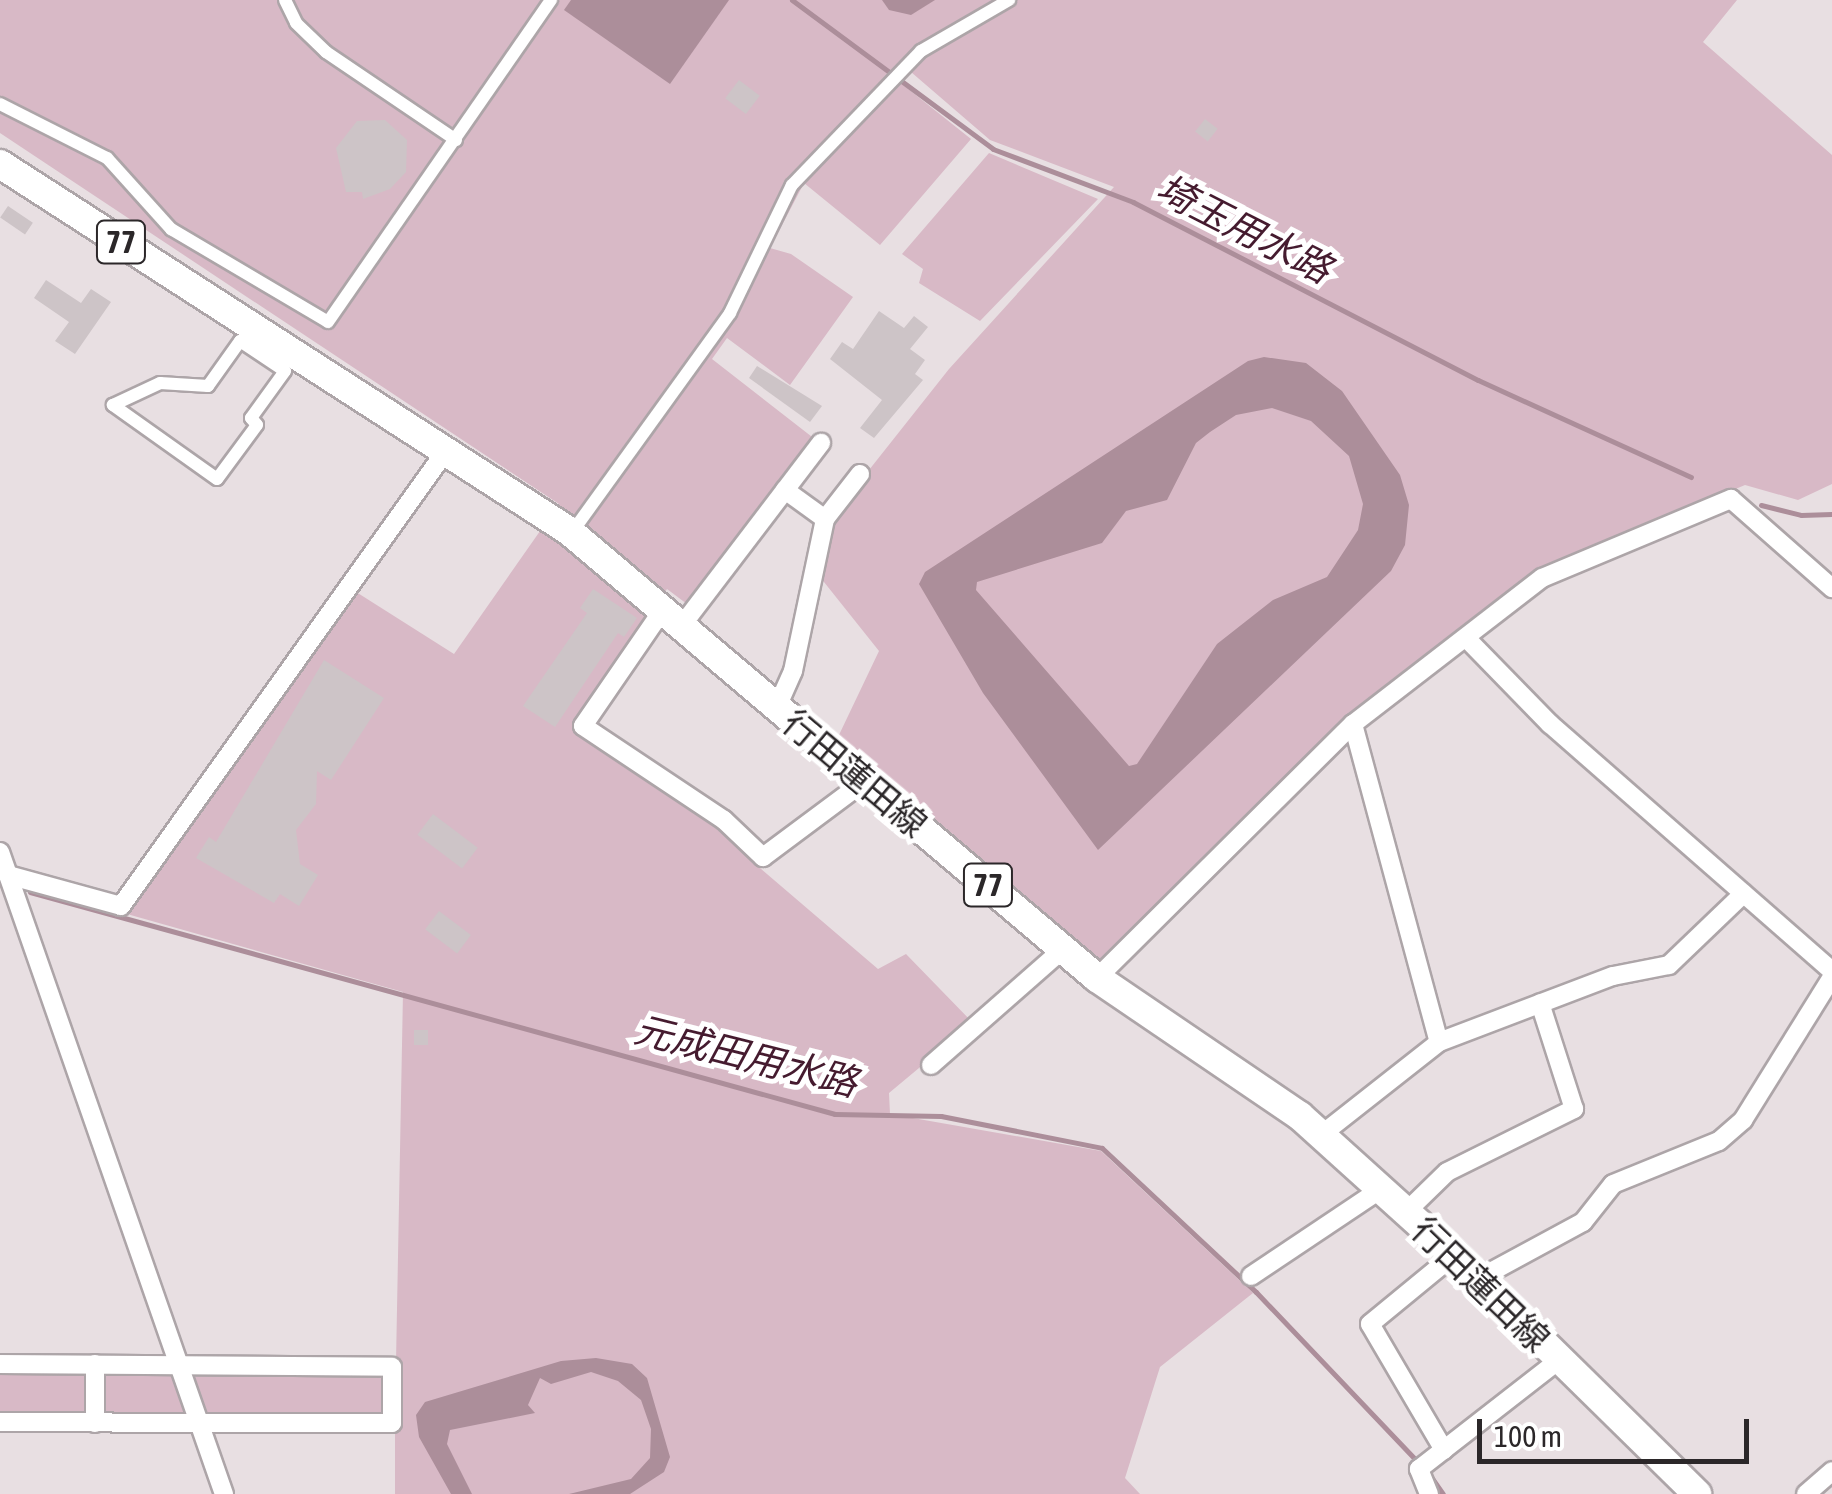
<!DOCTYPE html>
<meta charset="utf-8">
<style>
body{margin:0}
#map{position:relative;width:1832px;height:1494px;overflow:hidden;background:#e8dfe2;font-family:"Asap Condensed","Noto Sans JP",sans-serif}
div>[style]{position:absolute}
.green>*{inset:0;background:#d8b9c6}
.water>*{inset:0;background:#ac8e9a}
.stream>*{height:5px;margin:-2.5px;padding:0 2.5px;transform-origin:2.5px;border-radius:2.5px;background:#ac8e9a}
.building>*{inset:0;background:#cdc4c7;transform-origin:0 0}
.roads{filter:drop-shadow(2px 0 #ada5a8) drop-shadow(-2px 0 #ada5a8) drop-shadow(0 2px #ada5a8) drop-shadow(0 -2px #ada5a8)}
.pedestrian>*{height:12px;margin:-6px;padding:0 6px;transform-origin:6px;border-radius:6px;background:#fff}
.minor>*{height:18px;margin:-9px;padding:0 9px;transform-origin:9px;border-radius:9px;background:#fff}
.primary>*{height:28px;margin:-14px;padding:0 14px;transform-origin:14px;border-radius:14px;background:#fff}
span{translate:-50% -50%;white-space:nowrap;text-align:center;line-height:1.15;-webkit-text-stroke:10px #fff;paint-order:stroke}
.shield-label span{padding:2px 8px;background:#fff;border:2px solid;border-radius:8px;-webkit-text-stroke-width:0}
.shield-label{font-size:32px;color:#2b2729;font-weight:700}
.street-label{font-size:35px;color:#2b2729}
.water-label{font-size:38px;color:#451b2f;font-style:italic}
.scale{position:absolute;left:1477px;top:1419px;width:272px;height:45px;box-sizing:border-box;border:5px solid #2b2729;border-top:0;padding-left:12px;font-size:30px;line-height:35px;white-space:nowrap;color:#2b2729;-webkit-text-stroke:8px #fff;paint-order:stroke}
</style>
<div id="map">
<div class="green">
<div style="clip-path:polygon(0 0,1737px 0,1703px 42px,1832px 155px,1832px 484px,1798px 500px,1745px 485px,1541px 571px,1348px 721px,1101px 960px,838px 737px,879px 651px,820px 577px,831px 518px,949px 369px,1114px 187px,990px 140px,911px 72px,902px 84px,971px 139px,880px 245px,804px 183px,770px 248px,791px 254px,853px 297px,790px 385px,727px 338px,712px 359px,816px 440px,687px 604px,667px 589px,573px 726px,725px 826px,760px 868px,878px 969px,906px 954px,973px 1023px,889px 1093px,890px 1114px,1101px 1151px,1253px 1293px,1160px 1367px,1125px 1478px,1140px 1494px,395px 1494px,395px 1430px,0 1427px,0 1360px,396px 1362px,403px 992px,127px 914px,353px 590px,454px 654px,559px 504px,0 133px)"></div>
<div style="clip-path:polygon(989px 153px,1098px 199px,980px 321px,919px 283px,923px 269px,902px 254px)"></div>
</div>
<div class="water">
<div style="clip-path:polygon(571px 0,729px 0,670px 84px,564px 10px)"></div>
<div style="clip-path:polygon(882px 0,935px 0,911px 15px,889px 10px)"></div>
<div style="clip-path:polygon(evenodd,1264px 357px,1306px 363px,1342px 391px,1400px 475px,1409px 505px,1405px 545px,1391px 571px,1098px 850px,983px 693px,919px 584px,925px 572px,1248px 361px,1264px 357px,1272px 408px,1311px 421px,1349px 456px,1363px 504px,1358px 530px,1327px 577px,1273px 600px,1217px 644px,1137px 764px,1129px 766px,976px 590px,977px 582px,1102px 543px,1126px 511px,1167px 500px,1196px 443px,1210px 432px,1236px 415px,1272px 408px)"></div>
<div style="clip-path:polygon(596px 1358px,632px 1364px,647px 1378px,670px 1457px,664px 1472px,630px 1494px,569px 1494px,631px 1479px,650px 1458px,651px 1429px,641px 1400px,618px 1381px,591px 1372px,551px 1384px,540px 1378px,528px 1405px,535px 1413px,450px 1430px,447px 1444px,472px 1494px,451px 1494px,419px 1437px,416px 1415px,425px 1402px,561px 1361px)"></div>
</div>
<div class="stream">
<div style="left:792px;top:0;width:250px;rotate:36.5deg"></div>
<div style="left:993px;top:149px;width:150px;rotate:20.7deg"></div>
<div style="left:1133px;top:202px;width:388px;rotate:27.3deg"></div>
<div style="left:1478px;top:380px;width:234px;rotate:24.5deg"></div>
<div style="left:1761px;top:505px;width:41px;rotate:14deg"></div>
<div style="left:1801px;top:515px;width:31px;rotate:-2deg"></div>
<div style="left:30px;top:892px;width:835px;rotate:15.42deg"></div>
<div style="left:835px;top:1114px;width:106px;rotate:1.1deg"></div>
<div style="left:941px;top:1116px;width:164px;rotate:11.2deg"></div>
<div style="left:1102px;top:1148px;width:211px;rotate:43.1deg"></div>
<div style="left:1256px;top:1292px;width:235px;rotate:46.4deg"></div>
<div style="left:1429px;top:1474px;width:24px;rotate:55deg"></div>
</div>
<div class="building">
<div style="left:739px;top:80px;width:26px;height:23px;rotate:37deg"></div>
<div style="left:1205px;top:119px;width:16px;height:16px;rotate:38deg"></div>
<div style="clip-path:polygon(385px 120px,407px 140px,406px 172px,390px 189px,363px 199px,362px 192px,346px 192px,336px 148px,357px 121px)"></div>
<div style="left:8px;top:206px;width:30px;height:14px;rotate:34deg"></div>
<div style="clip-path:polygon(46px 280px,81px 303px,91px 289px,111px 302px,75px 354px,55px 341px,69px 322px,34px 298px)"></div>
<div style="clip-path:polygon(879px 311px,904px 328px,914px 316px,928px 327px,910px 349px,925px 360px,915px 374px,923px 380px,874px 438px,860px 428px,882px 400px,830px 359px,842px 342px,853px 349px)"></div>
<div style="clip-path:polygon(757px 366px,822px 406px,810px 422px,749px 378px)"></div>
<div style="clip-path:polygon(593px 589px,637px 618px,624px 637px,618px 633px,555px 727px,523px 706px,587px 613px,580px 608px)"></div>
<div style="clip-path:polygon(324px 660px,384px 698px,331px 780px,317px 771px,316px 804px,296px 830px,300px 864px,318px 875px,299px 906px,280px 894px,274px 903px,196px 858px,209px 837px,216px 842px)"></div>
<div style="left:433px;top:814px;width:56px;height:26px;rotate:37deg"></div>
<div style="left:439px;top:911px;width:40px;height:23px;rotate:37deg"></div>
<div style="left:414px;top:1030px;width:14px;height:15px"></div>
</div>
<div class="roads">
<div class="pedestrian">
<div style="left:285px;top:0;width:25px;rotate:64deg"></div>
<div style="left:296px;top:23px;width:42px;rotate:44deg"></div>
<div style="left:326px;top:52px;width:157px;rotate:34.1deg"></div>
<div style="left:0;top:104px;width:120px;rotate:26.8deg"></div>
<div style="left:107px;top:158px;width:96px;rotate:48deg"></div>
<div style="left:171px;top:229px;width:182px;rotate:30.6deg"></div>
<div style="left:328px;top:322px;width:392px;rotate:-55.3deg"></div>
<div style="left:240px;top:341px;width:54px;rotate:33.7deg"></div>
<div style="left:285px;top:371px;width:58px;rotate:125.9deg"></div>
<div style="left:251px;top:418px;width:9px;rotate:49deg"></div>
<div style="left:257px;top:425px;width:67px;rotate:126.5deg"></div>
<div style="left:217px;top:479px;width:128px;rotate:-144.6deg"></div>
<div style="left:113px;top:405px;width:52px;rotate:-25.1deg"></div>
<div style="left:160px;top:383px;width:48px;rotate:3.6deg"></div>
<div style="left:208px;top:386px;width:55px;rotate:-54.6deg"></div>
<div style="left:578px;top:524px;width:260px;rotate:-54.2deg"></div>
<div style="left:730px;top:313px;width:142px;rotate:-64.2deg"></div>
<div style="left:792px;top:185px;width:186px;rotate:-46.1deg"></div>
<div style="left:921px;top:51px;width:102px;rotate:-30.1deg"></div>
</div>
<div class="minor">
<div style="left:785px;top:490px;width:49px;rotate:35.9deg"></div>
<div style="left:664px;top:608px;width:143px;rotate:124.5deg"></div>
<div style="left:583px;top:726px;width:169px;rotate:33.7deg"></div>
<div style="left:724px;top:820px;width:54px;rotate:43.5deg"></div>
<div style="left:763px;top:857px;width:127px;rotate:-36.7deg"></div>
<div style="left:683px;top:624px;width:228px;rotate:-52.7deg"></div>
<div style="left:1467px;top:639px;width:119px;rotate:45.7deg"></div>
<div style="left:1550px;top:724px;width:375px;rotate:41.2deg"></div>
<div style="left:777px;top:707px;width:39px;rotate:-66deg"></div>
<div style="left:793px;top:671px;width:155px;rotate:-78.1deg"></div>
<div style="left:825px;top:519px;width:57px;rotate:-52.1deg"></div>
<div style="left:1353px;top:724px;width:329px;rotate:74.9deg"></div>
<div style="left:0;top:852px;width:680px;rotate:70.77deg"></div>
<div style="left:8px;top:875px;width:117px;rotate:15.3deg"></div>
<div style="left:121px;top:906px;width:558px;rotate:-54.49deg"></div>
<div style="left:1097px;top:978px;width:361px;rotate:-44.8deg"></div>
<div style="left:1353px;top:724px;width:239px;rotate:-37.7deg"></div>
<div style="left:1542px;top:578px;width:205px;rotate:-22.7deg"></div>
<div style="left:1731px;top:499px;width:135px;rotate:41.4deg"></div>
<div style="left:931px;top:1065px;width:176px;rotate:-41.3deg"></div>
<div style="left:1321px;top:1135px;width:150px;rotate:-38.2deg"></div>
<div style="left:1439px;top:1042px;width:186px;rotate:-20.8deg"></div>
<div style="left:1613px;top:976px;width:57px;rotate:-11.1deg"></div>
<div style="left:1669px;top:965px;width:103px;rotate:-43.8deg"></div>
<div style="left:1406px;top:1212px;width:57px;rotate:-44.3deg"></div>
<div style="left:1447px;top:1172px;width:142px;rotate:-26.4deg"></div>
<div style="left:1574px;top:1109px;width:111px;rotate:-107.8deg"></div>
<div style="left:1251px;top:1276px;width:156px;rotate:-33.8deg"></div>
<div style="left:1476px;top:1280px;width:122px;rotate:-28.5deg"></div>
<div style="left:1583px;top:1222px;width:48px;rotate:-51.7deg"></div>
<div style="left:1613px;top:1184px;width:114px;rotate:-22.1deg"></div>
<div style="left:1719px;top:1141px;width:32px;rotate:-41deg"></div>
<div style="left:1743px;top:1120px;width:168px;rotate:-58.1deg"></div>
<div style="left:0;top:1364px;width:392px;rotate:0.4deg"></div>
<div style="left:392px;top:1367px;width:56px;rotate:90deg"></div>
<div style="left:392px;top:1423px;width:392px;rotate:-179.9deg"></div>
<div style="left:95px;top:1423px;width:59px;rotate:-90deg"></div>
<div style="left:1444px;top:1450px;width:146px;rotate:-120.4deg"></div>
<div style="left:1370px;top:1324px;width:109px;rotate:-39.4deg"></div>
<div style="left:1429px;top:1494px;width:27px;rotate:-112deg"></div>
<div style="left:1419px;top:1469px;width:177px;rotate:-37.9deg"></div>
<div style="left:1806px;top:1494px;width:35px;rotate:-41deg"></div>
</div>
<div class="primary">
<div style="left:0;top:164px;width:677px;rotate:32.82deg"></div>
<div style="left:569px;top:531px;width:692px;rotate:40.25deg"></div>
<div style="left:1097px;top:978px;width:245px;rotate:34.2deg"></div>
<div style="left:1300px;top:1116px;width:207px;rotate:42.1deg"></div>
<div style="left:1454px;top:1255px;width:341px;rotate:44.5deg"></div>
</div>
</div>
<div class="shield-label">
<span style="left:121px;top:242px">77</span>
<span style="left:988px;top:885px">77</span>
</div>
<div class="street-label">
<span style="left:855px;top:773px;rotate:40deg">行田蓮田線</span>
<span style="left:1481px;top:1284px;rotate:44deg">行田蓮田線</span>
</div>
<div class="water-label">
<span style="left:1244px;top:229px;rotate:27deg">埼玉用水路</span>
<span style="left:746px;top:1056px;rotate:14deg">元成田用水路</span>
</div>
<div class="scale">100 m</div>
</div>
